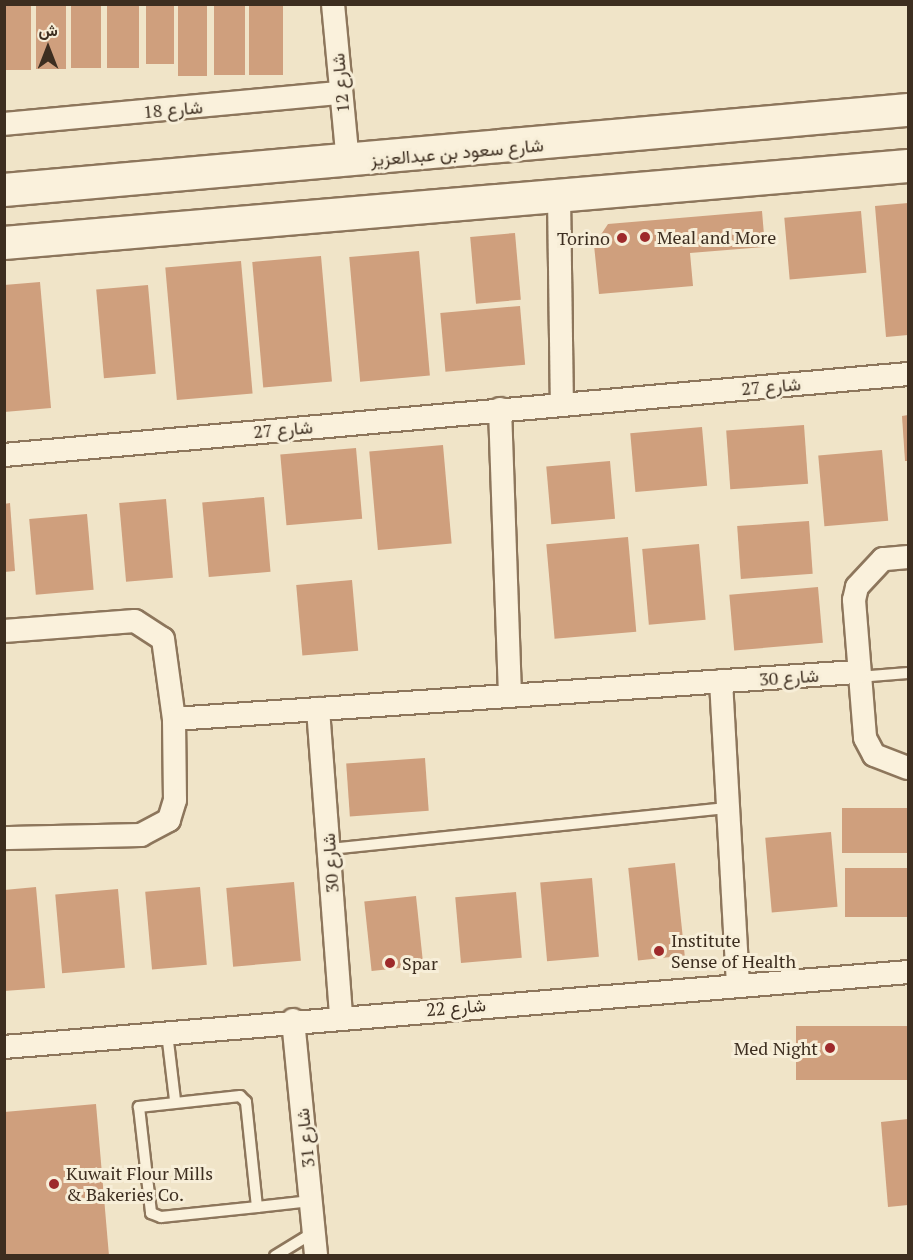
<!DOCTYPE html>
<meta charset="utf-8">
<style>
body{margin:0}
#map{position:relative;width:913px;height:1260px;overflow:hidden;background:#f0e4c8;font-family:"PT Serif",Vazirmatn,serif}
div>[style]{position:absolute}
.building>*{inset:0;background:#cf9f7d;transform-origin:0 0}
.roads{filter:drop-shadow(2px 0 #8d765c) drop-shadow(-2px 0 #8d765c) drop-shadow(0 2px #8d765c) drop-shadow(0 -2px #8d765c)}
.service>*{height:10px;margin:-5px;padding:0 5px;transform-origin:5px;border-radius:5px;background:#faf1dc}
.minor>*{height:22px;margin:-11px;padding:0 11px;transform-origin:11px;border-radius:11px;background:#faf1dc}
.secondary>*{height:32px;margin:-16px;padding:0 16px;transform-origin:16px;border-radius:16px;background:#faf1dc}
.dots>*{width:16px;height:16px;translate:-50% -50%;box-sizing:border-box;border:3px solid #f7eed8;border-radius:50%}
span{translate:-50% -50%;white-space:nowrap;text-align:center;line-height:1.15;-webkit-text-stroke:6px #f7eed8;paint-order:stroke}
.street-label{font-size:18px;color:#3d2e20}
.poi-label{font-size:18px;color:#3d2e20}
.left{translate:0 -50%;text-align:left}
.right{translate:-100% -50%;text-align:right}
.frame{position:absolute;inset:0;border:6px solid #3d2e20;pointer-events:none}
.north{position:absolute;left:18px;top:18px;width:60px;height:60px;-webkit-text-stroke:4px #f7eed8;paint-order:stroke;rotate:0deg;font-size:16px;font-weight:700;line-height:24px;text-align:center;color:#3d2e20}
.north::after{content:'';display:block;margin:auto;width:21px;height:27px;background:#3d2e20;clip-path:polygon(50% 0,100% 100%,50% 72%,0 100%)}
</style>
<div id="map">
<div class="building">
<div style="left:4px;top:4px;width:27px;height:66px"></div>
<div style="left:36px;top:4px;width:30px;height:65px"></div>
<div style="left:71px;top:4px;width:30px;height:64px"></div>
<div style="left:107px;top:4px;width:32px;height:64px"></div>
<div style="left:146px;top:4px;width:28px;height:60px"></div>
<div style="left:178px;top:4px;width:29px;height:72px"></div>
<div style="left:214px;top:4px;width:31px;height:71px"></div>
<div style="left:249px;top:4px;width:34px;height:71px"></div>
<div style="clip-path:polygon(908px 203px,908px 335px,886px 337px,875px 206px)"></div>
<div style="clip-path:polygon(762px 211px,765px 247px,690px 253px,693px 286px,599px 294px,594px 245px,608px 224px)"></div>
<div style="left:861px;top:211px;width:62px;height:77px;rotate:85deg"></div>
<div style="left:515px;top:233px;width:67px;height:45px;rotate:85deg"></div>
<div style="left:419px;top:251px;width:125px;height:70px;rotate:85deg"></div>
<div style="left:321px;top:256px;width:126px;height:69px;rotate:85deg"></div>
<div style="left:241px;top:261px;width:133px;height:76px;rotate:85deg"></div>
<div style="clip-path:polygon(40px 282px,51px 408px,4px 412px,4px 285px)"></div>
<div style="left:148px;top:285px;width:89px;height:52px;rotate:85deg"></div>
<div style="left:520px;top:306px;width:59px;height:80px;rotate:85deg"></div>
<div style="clip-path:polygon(908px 415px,908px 461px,905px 461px,902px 416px)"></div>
<div style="left:804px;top:425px;width:59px;height:78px;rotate:86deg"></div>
<div style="left:702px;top:427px;width:59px;height:72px;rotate:85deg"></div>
<div style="left:443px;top:445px;width:99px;height:74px;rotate:85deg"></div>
<div style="left:356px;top:448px;width:71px;height:76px;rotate:85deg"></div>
<div style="left:882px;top:450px;width:71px;height:64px;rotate:85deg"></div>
<div style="left:610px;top:461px;width:58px;height:64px;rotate:85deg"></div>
<div style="left:264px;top:497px;width:75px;height:62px;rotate:85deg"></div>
<div style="left:166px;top:499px;width:79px;height:47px;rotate:85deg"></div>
<div style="clip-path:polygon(10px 503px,15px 571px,4px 572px,4px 504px)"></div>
<div style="left:87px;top:514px;width:76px;height:58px;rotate:85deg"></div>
<div style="left:809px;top:521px;width:53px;height:72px;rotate:86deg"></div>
<div style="left:628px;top:537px;width:95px;height:82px;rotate:85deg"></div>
<div style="left:699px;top:544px;width:76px;height:57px;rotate:85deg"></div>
<div style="left:352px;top:580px;width:71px;height:56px;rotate:85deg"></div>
<div style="left:818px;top:587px;width:56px;height:89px;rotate:85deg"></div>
<div style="left:425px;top:758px;width:53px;height:79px;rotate:86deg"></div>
<div style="left:908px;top:808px;width:45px;height:66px;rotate:90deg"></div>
<div style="left:831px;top:832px;width:75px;height:66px;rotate:85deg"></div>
<div style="left:675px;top:863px;width:93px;height:47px;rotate:84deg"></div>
<div style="left:908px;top:868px;width:49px;height:63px;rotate:90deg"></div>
<div style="left:592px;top:878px;width:79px;height:52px;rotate:85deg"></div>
<div style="left:294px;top:882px;width:79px;height:68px;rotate:85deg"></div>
<div style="clip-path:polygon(36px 887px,45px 988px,4px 991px,4px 890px)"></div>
<div style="left:200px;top:887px;width:78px;height:55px;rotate:85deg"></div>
<div style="left:118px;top:889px;width:79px;height:63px;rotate:85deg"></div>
<div style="left:516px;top:892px;width:66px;height:61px;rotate:85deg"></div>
<div style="left:416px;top:896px;width:70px;height:52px;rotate:84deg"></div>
<div style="left:908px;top:1026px;width:54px;height:112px;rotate:90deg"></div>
<div style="clip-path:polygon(96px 1104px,109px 1256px,4px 1256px,4px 1112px)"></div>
<div style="clip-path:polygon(908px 1119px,908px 1205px,888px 1207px,881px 1122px)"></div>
</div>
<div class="roads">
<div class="service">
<div style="left:858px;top:677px;width:50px;rotate:-4.6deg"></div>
<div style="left:330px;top:849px;width:401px;rotate:-5.9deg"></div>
<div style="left:167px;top:1033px;width:67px;rotate:83.2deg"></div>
<div style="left:257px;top:1207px;width:106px;rotate:-96deg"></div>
<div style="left:246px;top:1102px;width:8px;rotate:-135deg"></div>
<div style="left:240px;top:1096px;width:102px;rotate:173.8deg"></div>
<div style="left:139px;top:1107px;width:107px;rotate:83.5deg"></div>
<div style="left:151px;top:1213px;width:11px;rotate:22deg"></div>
<div style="left:161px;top:1217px;width:97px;rotate:-5.9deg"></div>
<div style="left:257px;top:1207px;width:54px;rotate:-6.3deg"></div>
<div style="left:275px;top:1256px;width:46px;rotate:-31.6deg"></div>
</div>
<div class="minor">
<div style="left:333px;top:4px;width:159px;rotate:84.6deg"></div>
<div style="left:4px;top:124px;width:338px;rotate:-5.3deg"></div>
<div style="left:559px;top:196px;width:207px;rotate:89.2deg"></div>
<div style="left:500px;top:409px;width:287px;rotate:88deg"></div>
<div style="left:4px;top:455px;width:908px;rotate:-5.12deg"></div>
<div style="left:908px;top:557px;width:25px;rotate:175deg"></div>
<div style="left:883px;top:559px;width:38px;rotate:133deg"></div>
<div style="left:857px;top:587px;width:13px;rotate:103deg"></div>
<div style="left:854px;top:600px;width:138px;rotate:85.4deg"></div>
<div style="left:865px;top:738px;width:19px;rotate:62deg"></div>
<div style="left:874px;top:755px;width:36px;rotate:21deg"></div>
<div style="left:4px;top:631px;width:131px;rotate:-4.4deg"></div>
<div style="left:135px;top:621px;width:33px;rotate:33deg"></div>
<div style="left:163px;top:639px;width:81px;rotate:82.2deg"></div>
<div style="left:174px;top:719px;width:81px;rotate:89.3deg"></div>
<div style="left:175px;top:800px;width:21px;rotate:107deg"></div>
<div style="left:169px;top:820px;width:32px;rotate:152deg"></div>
<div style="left:141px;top:835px;width:137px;rotate:178.7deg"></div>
<div style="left:721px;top:681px;width:303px;rotate:86.8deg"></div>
<div style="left:318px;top:709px;width:309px;rotate:85.7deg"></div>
<div style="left:174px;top:719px;width:685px;rotate:-3.94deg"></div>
<div style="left:293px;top:1020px;width:237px;rotate:84.4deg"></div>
<div style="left:4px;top:1047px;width:907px;rotate:-4.74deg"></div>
</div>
<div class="secondary">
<div style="left:4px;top:190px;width:908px;rotate:-5.06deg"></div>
<div style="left:4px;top:243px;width:907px;rotate:-4.87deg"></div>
</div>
</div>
<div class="dots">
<div style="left:645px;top:237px;background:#9e2a2b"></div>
<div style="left:622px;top:238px;background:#9e2a2b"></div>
<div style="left:659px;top:951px;background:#9e2a2b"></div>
<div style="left:390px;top:963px;background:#9e2a2b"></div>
<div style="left:830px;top:1048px;background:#9e2a2b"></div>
<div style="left:54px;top:1184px;background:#9e2a2b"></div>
</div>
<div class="street-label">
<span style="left:340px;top:83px;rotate:-95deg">شارع 12</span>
<span style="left:173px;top:109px;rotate:-5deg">شارع 18</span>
<span style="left:457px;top:152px;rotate:-5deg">شارع سعود بن عبدالعزيز</span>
<span style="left:771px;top:386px;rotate:-5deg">شارع 27</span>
<span style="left:283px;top:429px;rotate:-5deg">شارع 27</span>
<span style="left:789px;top:677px;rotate:-4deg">شارع 30</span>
<span style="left:330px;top:863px;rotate:-94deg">شارع 30</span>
<span style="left:456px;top:1007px;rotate:-5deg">شارع 22</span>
<span style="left:305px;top:1138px;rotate:-96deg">شارع 31</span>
</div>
<div class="poi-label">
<span class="left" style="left:657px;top:237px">Meal and More</span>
<span class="right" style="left:610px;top:238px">Torino</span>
<span class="left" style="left:671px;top:951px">Institute<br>Sense of Health</span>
<span class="left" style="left:402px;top:963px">Spar</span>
<span class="right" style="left:818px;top:1048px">Med Night</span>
<span class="left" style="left:66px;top:1184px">Kuwait Flour Mills<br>&amp; Bakeries Co.</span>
</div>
<div class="frame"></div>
<div class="north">ش</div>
</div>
